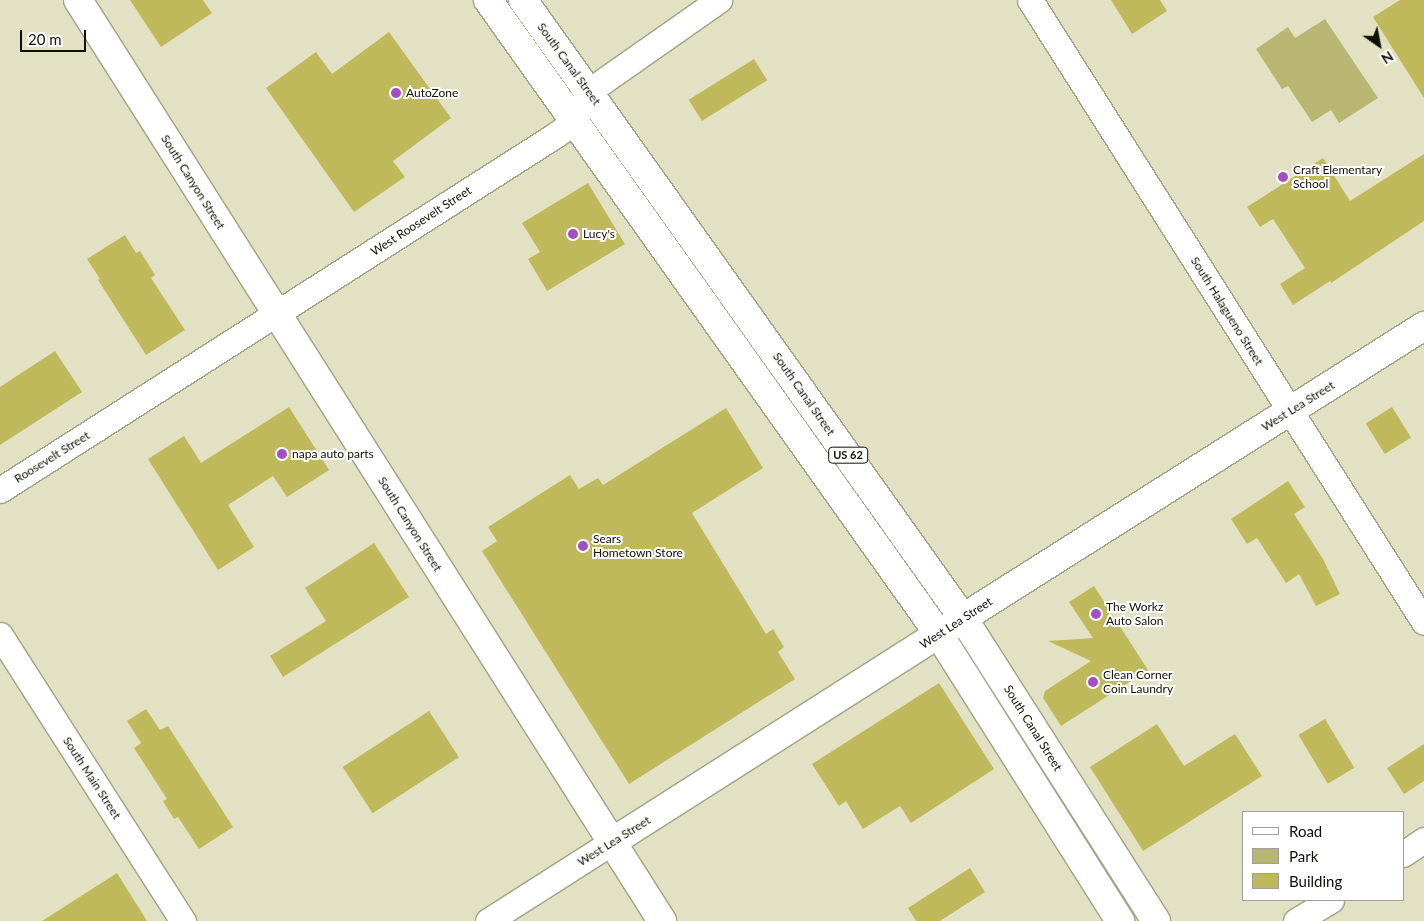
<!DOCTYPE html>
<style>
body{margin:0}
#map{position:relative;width:1424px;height:921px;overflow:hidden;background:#e3e1c4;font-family:Lato,sans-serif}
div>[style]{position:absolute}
.green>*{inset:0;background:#b9b572}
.building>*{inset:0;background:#c0b95b;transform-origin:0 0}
.roads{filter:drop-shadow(1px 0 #a2a185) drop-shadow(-1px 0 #a2a185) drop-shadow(0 1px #a2a185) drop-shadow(0 -1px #a2a185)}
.minor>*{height:25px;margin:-12.5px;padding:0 12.5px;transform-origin:12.5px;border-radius:12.5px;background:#fff}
.tertiary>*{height:28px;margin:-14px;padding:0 14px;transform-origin:14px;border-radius:14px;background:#fff}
.secondary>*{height:28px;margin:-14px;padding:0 14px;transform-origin:14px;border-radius:14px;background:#fff}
.trunk>*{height:28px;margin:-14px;padding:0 14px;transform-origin:14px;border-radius:14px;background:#fff}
.dots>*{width:14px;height:14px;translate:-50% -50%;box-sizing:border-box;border:2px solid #fff;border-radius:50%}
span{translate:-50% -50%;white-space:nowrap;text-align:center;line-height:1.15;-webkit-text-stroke:4px #fff;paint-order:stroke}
.shield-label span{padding:1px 4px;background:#fff;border:1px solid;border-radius:4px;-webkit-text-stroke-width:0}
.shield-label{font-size:11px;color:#100f06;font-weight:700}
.street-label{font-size:12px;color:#100f06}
.poi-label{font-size:12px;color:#100f06}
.left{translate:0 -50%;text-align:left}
.legend{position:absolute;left:1242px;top:811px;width:162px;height:90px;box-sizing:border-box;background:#fff;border:1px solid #9f9f9b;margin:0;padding:6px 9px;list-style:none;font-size:15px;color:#100f06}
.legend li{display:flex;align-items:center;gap:10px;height:25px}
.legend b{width:25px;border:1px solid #9f9f9b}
.north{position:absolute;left:1354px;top:20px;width:50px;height:50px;-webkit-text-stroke:4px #fff;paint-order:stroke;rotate:147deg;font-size:14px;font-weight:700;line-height:20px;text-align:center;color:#100f06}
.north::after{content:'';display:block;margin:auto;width:18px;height:22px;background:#100f06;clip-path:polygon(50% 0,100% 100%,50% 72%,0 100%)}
.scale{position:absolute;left:20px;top:30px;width:66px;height:22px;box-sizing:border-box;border:2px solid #100f06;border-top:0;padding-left:6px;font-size:15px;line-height:18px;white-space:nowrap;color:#100f06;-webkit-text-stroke:4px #fff;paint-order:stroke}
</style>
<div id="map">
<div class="green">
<div style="clip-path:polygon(1325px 19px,1378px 98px,1339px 123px,1331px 110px,1312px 122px,1288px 86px,1282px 89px,1256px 49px,1288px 27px,1295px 38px)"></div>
</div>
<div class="building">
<div style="clip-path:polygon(130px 0,203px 0,212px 13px,161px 47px)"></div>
<div style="clip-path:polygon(1111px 0,1160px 0,1167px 11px,1132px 34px)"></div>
<div style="clip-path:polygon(1400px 0,1424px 0,1424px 98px,1373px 17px)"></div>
<div style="clip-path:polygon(389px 32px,451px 118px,393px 161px,405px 177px,354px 212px,266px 88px,316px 52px,332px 74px)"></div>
<div style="left:754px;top:59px;width:25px;height:77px;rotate:58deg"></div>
<div style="clip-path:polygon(1424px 154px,1424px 221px,1331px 283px,1330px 281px,1293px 305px,1280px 284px,1305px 268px,1273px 219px,1260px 227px,1247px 207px,1323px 158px,1350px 201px)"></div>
<div style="clip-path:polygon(588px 183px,625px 244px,547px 291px,528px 259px,540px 252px,522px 223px)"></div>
<div style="clip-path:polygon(125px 235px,136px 253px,140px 251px,155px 275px,151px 278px,185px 330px,146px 355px,98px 280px,100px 279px,87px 259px)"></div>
<div style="clip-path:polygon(55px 351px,82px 392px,0 445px,0 387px)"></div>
<div style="clip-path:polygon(289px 407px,329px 470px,287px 497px,273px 476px,228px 505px,254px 547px,218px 570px,148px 459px,184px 436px,201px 463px)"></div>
<div style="left:1392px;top:407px;width:36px;height:31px;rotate:58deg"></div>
<div style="clip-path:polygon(726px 408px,763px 468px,692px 513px,766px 634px,773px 629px,784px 647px,778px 652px,795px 679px,629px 784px,482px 551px,497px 541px,488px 527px,570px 475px,579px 489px,598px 478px,603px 485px)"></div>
<div style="clip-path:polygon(1288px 481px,1305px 507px,1294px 514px,1323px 559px,1340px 594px,1316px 606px,1299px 574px,1286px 583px,1257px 538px,1247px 544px,1231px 519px)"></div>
<div style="clip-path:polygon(374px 543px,409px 597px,283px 677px,270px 656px,326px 621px,305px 588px)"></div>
<div style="clip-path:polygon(1094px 586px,1148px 670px,1061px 726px,1043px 698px,1045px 691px,1091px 661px,1048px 641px,1093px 638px,1069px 602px)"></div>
<div style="clip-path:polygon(939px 683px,994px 769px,911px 823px,900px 806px,863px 829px,846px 801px,839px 806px,812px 764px)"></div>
<div style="clip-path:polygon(146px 709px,160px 730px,168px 726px,233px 827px,199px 849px,178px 817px,174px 819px,163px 801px,167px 799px,134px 748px,141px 743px,127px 721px)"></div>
<div style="left:429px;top:711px;width:55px;height:103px;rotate:57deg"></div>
<div style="left:1325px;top:719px;width:57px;height:31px;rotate:59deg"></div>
<div style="clip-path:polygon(1157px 724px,1184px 766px,1235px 734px,1262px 776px,1143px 851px,1090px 767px)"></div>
<div style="clip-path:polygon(1424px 744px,1424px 781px,1404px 794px,1387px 768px)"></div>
<div style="clip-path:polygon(970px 868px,985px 892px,940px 921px,916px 921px,908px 908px)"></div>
<div style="clip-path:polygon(117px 873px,147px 921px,42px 921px)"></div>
</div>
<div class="roads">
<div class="minor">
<div style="left:1030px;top:0;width:736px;rotate:57.65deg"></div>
<div style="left:0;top:490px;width:657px;rotate:-32.58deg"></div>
<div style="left:554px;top:136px;width:24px;rotate:-35deg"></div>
<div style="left:574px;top:122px;width:34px;rotate:-64deg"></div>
<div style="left:589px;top:91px;width:159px;rotate:-35deg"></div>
<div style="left:0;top:635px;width:340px;rotate:57.4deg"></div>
<div style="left:1403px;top:854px;width:25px;rotate:-34deg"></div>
<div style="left:488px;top:921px;width:147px;rotate:-32.5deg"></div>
<div style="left:1296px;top:921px;width:41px;rotate:-31deg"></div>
</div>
<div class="tertiary">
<div style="left:78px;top:0;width:1091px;rotate:57.62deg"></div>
<div style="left:612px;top:842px;width:416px;rotate:-32.5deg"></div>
</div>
<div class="secondary">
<div style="left:963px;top:618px;width:546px;rotate:-32.35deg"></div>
</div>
<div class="trunk">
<div style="left:488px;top:0;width:777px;rotate:54.59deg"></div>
<div style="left:938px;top:633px;width:341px;rotate:57.7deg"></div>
<div style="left:523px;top:0;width:759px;rotate:54.55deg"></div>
<div style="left:963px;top:618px;width:359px;rotate:57.5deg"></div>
</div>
</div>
<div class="dots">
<div style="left:396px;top:93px;background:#a24fbf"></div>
<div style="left:1283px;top:177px;background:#a24fbf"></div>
<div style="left:573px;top:234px;background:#a24fbf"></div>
<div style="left:282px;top:454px;background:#a24fbf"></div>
<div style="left:583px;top:546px;background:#a24fbf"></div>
<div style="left:1096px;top:614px;background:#a24fbf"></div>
<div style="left:1093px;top:682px;background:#a24fbf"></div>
</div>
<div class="shield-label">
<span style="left:848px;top:455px">US 62</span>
</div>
<div class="street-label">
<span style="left:569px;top:64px;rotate:54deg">South Canal Street</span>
<span style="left:193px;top:182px;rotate:58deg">South Canyon Street</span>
<span style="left:421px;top:221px;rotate:-33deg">West Roosevelt Street</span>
<span style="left:1227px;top:311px;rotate:58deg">South Halagueno Street</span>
<span style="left:804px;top:394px;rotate:55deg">South Canal Street</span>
<span style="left:1298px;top:406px;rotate:-32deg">West Lea Street</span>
<span style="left:52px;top:457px;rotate:-32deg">Roosevelt Street</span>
<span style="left:410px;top:524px;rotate:58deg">South Canyon Street</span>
<span style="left:956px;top:623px;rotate:-33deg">West Lea Street</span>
<span style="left:1033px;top:728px;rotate:58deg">South Canal Street</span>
<span style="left:92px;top:778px;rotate:57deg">South Main Street</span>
<span style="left:614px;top:841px;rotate:-32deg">West Lea Street</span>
</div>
<div class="poi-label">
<span class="left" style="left:406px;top:93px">AutoZone</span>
<span class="left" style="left:1293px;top:177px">Craft Elementary<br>School</span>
<span class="left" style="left:583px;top:234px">Lucy's</span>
<span class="left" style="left:292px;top:454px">napa auto parts</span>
<span class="left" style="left:593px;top:546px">Sears<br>Hometown Store</span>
<span class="left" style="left:1106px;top:614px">The Workz<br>Auto Salon</span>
<span class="left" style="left:1103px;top:682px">Clean Corner<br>Coin Laundry</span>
</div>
<ul class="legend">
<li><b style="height:6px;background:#fff"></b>Road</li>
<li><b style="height:14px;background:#b9b572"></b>Park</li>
<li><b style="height:14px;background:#c0b95b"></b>Building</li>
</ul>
<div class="north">N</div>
<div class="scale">20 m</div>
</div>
